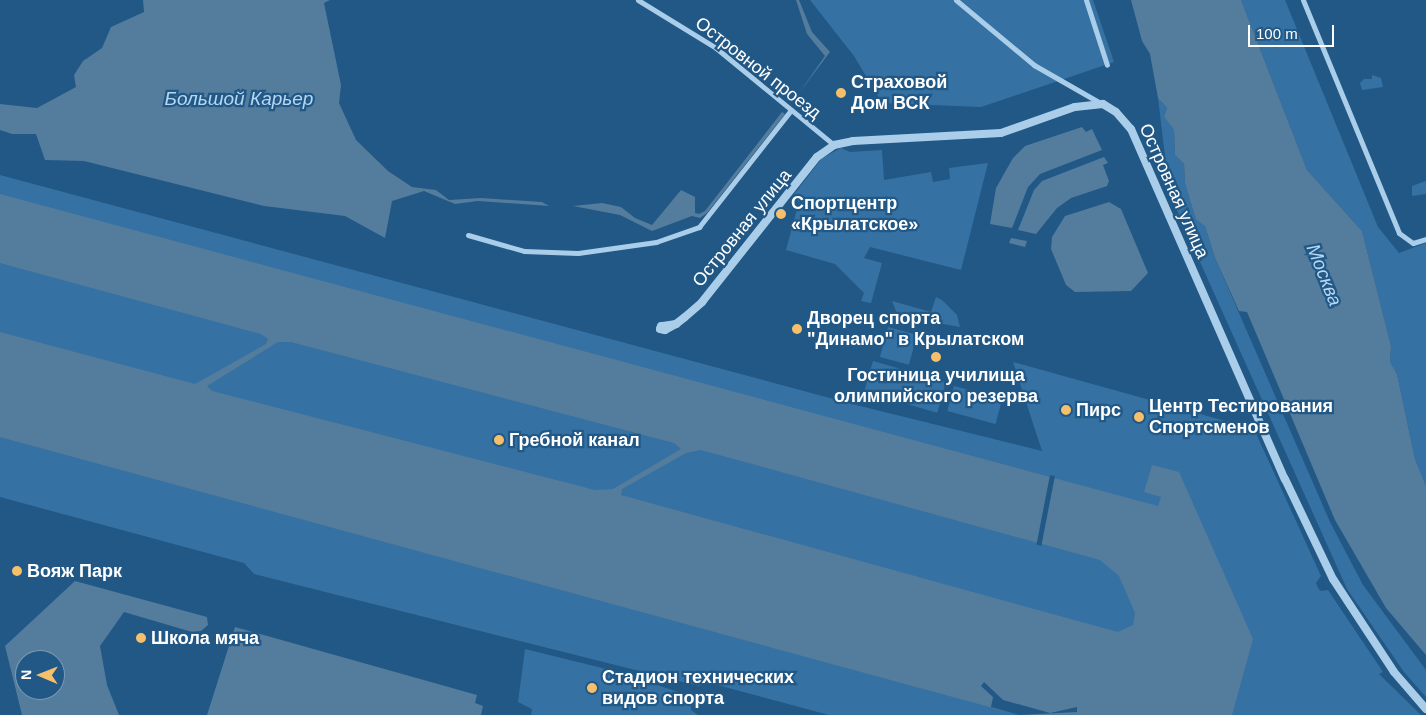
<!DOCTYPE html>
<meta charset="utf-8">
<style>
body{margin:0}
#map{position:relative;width:1426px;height:715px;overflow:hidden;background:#215886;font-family:Helvetica,sans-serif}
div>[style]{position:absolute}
.green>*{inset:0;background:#3572a3;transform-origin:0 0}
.water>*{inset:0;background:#547c9c}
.pier>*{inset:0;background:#215886;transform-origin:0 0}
.minor>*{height:5px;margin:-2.5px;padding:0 2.5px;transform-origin:2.5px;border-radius:2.5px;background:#aacee9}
.tertiary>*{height:8px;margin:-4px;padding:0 4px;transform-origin:4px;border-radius:4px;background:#aacee9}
.dots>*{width:14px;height:14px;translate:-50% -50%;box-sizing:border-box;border:2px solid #215886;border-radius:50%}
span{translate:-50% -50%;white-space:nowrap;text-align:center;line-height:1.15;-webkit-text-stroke:4.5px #215886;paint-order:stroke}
.street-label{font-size:18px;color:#fff}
.poi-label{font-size:18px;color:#fff;font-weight:700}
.left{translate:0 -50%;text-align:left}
.water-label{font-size:19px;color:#b6d7f1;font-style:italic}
.north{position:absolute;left:15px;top:650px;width:50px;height:50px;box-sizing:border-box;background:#215886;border:1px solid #7a9bb6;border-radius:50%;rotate:271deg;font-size:14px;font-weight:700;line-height:20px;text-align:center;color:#fff}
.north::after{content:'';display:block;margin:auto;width:18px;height:22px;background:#f6bf6b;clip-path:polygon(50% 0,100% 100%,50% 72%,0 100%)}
.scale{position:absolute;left:1248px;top:25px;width:86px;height:22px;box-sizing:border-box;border:2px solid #fff;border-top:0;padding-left:6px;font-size:15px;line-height:18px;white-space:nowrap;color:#fff;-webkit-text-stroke:4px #215886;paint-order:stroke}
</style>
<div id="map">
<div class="green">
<div style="clip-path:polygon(810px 0,1093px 0,1114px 62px,981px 107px,882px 103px,854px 56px)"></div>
<div style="clip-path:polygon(1241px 0,1285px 0,1378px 227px,1399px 253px,1426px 243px,1426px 486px,1415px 459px,1397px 374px,1390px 362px,1391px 346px,1362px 231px,1307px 170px)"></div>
<div style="clip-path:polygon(1372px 75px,1381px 78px,1383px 87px,1362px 90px,1360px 83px,1364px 79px,1372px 79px)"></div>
<div style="clip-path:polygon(1158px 98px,1167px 108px,1164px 117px,1174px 130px,1175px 155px,1184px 164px,1185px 183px,1205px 226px,1215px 258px,1330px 522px,1363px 585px,1426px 670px,1426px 697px,1404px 672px,1347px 589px,1205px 273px,1164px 181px,1166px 164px)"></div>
<div style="clip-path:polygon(841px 148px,850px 152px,882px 150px,884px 180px,931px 172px,933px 182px,950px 179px,949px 168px,988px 163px,961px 270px,870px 247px,864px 258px,882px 263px,871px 303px,861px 301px,864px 293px,835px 264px,786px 250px,799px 202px,792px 197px,822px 158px)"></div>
<div style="clip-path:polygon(0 175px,852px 404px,1042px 451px,1013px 362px,1254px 429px,1321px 576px,1316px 583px,1318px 588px,1321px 591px,1328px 590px,1383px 672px,1379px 674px,1421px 715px,829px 715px,710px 683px,699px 686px,254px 574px,244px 563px,0 497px)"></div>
<div style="clip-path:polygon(1426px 181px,1426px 194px,1412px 196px,1412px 186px)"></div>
<div style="clip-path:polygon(936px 297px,942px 300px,957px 315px,960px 327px,898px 316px,892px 301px,931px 312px)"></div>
<div style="left:888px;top:327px;width:30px;height:31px;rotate:15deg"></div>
<div style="left:873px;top:361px;width:76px;height:32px;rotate:16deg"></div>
<div style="left:954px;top:386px;width:50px;height:26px;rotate:15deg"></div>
<div style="clip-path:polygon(525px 649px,610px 670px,691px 696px,691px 710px,698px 715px,531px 715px,532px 709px,518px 702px)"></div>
</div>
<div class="water">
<div style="clip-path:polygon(143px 0,330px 0,324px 3px,341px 85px,339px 103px,356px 140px,388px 171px,412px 187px,436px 190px,449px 200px,481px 198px,542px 202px,549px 206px,478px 201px,455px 204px,424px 191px,392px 201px,385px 238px,345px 216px,264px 206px,84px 161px,45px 160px,36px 134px,12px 134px,0 130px,0 104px,37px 108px,76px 87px,74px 75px,83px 61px,102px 48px,111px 27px,144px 12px)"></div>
<div style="clip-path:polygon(796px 0,799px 0,812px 32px,830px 52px,799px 93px,825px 56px,807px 34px)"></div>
<div style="clip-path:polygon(1131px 0,1241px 0,1307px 170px,1362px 231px,1391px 346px,1390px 362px,1397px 374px,1415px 459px,1426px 486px,1426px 655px,1386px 608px,1335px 520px,1247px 312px,1239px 311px,1215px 258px,1205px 226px,1196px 219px,1185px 183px,1184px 164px,1175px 155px,1174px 130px,1164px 117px,1167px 108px,1158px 98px,1150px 54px,1142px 41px)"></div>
<div style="clip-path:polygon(782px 112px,785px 114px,707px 213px,700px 218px,692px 216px,652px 231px,620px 215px,573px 206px,602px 203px,621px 207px,635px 218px,652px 225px,681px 190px,695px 197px,695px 213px,699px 214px,705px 211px)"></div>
<div style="clip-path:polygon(1082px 127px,1086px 132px,1092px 129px,1102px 150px,1040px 174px,1028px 187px,1012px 228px,990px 224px,996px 188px,1013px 158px,1025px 146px)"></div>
<div style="clip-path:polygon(1104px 157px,1108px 163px,1103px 165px,1109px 181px,1107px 186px,1071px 198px,1057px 208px,1036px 234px,1018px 230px,1034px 190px,1042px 181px)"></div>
<div style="clip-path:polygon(evenodd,0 194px,1158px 506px,1161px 497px,1144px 492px,1152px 465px,1179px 472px,1253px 639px,1232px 715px,1019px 715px,0 437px,0 332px,195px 384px,266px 344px,268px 339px,261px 334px,0 263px,0 194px,278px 342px,291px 342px,674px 443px,681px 449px,613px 489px,595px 490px,212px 391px,207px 386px,278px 342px,0 194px,701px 450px,1100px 560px,1119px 576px,1135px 613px,1133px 625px,1118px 632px,621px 495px,622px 489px,686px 453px,701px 450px)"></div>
<div style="clip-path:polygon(1109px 202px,1121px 209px,1148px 273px,1131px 291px,1075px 292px,1066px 285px,1051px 249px,1052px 237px,1065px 216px)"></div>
<div style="clip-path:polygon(1011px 238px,1027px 241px,1025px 247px,1009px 243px)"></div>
<div style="clip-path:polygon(evenodd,75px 581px,207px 617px,208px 625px,201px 631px,192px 632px,124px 612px,100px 646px,107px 685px,119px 715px,22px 715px,5px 646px,75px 581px,25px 660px,55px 660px,55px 690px,25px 690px,25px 660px)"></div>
<div style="clip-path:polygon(235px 627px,477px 695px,475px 703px,483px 706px,481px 715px,207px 715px)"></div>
</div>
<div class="pier">
<div style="left:1050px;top:475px;width:5px;height:71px;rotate:11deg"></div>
<div style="clip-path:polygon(984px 682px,1003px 700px,1050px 713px,1077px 707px,1077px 712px,1019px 715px,991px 707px,993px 697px,981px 686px)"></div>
</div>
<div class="minor">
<div style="left:638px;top:0;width:92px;rotate:31.6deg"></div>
<div style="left:716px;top:48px;width:153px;rotate:39.4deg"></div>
<div style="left:956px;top:0;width:102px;rotate:39.8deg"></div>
<div style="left:1034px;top:65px;width:78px;rotate:29.8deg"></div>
<div style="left:1086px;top:0;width:68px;rotate:72.1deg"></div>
<div style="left:1303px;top:0;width:252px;rotate:67.6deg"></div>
<div style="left:1399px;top:233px;width:17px;rotate:36deg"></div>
<div style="left:1413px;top:243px;width:14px;rotate:-17deg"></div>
<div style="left:468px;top:235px;width:58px;rotate:15.9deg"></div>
<div style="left:524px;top:251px;width:54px;rotate:2.1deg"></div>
<div style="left:578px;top:253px;width:79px;rotate:-8deg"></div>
<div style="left:656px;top:242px;width:46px;rotate:-19.2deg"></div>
<div style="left:699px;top:227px;width:149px;rotate:-51.8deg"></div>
</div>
<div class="tertiary">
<div style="left:676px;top:324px;width:15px;rotate:172deg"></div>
<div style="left:661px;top:326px;width:3px;rotate:108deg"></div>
<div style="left:660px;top:329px;width:5px;rotate:11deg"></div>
<div style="left:665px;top:330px;width:13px;rotate:-29deg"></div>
<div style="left:676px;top:324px;width:11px;rotate:-38deg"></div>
<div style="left:685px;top:317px;width:23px;rotate:-41deg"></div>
<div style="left:702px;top:302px;width:185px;rotate:-51.6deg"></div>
<div style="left:817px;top:157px;width:21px;rotate:-35deg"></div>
<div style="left:834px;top:145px;width:19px;rotate:-12deg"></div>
<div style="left:853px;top:141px;width:148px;rotate:-3.1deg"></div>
<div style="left:1001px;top:133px;width:78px;rotate:-19.4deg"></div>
<div style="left:1075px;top:107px;width:28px;rotate:-6deg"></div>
<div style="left:1103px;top:104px;width:15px;rotate:32deg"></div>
<div style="left:1116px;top:112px;width:23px;rotate:49deg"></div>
<div style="left:1131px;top:129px;width:382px;rotate:66.3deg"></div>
<div style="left:1285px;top:479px;width:111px;rotate:64.4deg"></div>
<div style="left:1333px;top:579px;width:111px;rotate:56.7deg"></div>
<div style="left:1394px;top:672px;width:49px;rotate:49.1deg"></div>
</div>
<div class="dots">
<div style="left:841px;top:93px;background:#f6bf6b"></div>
<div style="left:781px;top:214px;background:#f6bf6b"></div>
<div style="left:797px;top:329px;background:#f6bf6b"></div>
<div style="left:936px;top:357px;background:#f6bf6b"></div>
<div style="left:1066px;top:410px;background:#f6bf6b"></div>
<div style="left:1139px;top:417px;background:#f6bf6b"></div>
<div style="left:499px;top:440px;background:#f6bf6b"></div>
<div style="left:17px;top:571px;background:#f6bf6b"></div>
<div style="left:141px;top:638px;background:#f6bf6b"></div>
<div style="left:592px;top:688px;background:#f6bf6b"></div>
</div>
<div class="street-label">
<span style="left:758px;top:68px;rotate:38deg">Островной проезд</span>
<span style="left:1174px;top:191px;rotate:66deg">Островная улица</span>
<span style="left:742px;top:228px;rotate:-51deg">Островная улица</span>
</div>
<div class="poi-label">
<span class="left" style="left:851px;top:93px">Страховой<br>Дом ВСК</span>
<span class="left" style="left:791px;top:214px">Спортцентр<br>«Крылатское»</span>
<span class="left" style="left:807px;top:329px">Дворец спорта<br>"Динамо" в Крылатском</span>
<span style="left:936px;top:386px">Гостиница училища<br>олимпийского резерва</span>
<span class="left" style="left:1149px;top:417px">Центр Тестирования<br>Спортсменов</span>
<span class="left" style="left:1076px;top:410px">Пирс</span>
<span class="left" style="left:509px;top:440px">Гребной канал</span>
<span class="left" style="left:27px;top:571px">Вояж Парк</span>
<span class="left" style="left:151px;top:638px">Школа мяча</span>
<span class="left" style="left:602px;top:688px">Стадион технических<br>видов спорта</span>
</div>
<div class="water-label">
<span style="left:239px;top:99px">Большой Карьер</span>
<span style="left:1324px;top:275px;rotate:68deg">Москва</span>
</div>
<div class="north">N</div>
<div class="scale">100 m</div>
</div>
